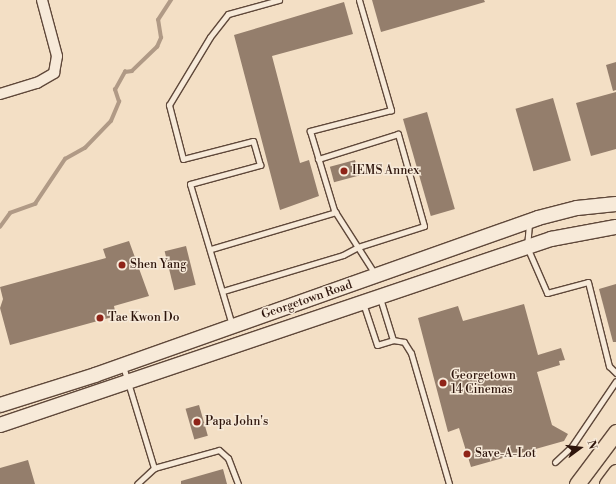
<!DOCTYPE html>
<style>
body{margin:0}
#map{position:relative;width:616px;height:484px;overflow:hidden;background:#f3dfc5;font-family:"Libre Bodoni",serif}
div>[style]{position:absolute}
.stream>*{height:3.5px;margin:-1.75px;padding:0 1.75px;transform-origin:1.75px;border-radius:1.75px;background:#b09a86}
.building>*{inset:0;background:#947e6c;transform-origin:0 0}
.roads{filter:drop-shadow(1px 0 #5f483a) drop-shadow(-1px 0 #5f483a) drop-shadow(0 1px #5f483a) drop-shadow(0 -1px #5f483a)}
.lane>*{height:5px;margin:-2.5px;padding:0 2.5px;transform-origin:2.5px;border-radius:2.5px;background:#f7ead9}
.street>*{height:10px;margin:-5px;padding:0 5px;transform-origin:5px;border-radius:5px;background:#f7ead9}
.secondary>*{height:14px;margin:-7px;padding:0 7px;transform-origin:7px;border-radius:7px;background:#f7ead9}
.primary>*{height:15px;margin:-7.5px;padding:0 7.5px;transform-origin:7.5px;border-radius:7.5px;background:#f3dfc5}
.dots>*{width:11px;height:11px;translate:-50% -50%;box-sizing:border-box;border:2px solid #f7ead9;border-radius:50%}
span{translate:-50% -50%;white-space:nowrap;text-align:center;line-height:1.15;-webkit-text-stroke:3px #f7ead9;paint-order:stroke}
.poi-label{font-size:12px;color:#2e150c}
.left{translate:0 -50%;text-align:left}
.street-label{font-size:12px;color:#2e150c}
.north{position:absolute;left:560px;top:428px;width:40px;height:40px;-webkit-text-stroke:3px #f7ead9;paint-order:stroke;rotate:75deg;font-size:11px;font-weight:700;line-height:16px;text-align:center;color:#2e150c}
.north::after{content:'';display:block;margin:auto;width:14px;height:18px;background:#2e150c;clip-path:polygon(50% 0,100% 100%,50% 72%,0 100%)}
</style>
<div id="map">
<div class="stream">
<div style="left:0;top:227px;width:17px;rotate:-54deg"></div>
<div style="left:10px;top:213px;width:27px;rotate:-20deg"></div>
<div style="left:35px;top:204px;width:54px;rotate:-56.3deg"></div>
<div style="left:65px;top:159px;width:23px;rotate:-29deg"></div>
<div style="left:85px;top:148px;width:37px;rotate:-46deg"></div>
<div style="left:111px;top:121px;width:21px;rotate:-67deg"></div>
<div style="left:119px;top:102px;width:13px;rotate:-108deg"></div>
<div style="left:115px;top:90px;width:21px;rotate:-61deg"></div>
<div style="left:125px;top:72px;width:7px;rotate:-8deg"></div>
<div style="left:132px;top:71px;width:35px;rotate:-44deg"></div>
<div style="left:157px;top:47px;width:10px;rotate:-66deg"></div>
<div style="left:161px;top:38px;width:18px;rotate:-99deg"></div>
<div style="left:158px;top:20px;width:24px;rotate:-57deg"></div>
</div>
<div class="building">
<div style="clip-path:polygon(372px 0,484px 0,485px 2px,381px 32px)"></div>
<div style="clip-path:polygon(344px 2px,353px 34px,272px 56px,300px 163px,309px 160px,319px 196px,280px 210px,234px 35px)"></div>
<div style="clip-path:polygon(616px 62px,616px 90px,613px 91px,606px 65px)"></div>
<div style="clip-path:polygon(616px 92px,616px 149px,591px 156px,576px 103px)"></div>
<div style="left:553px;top:98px;width:65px;height:39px;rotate:74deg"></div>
<div style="left:427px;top:112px;width:101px;height:25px;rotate:74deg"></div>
<div style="left:355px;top:160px;width:16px;height:26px;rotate:75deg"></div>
<div style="clip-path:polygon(129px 241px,149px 296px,114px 306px,116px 316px,10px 345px,0 308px,3px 299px,0 287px,106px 258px,103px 249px)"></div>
<div style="left:186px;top:246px;width:40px;height:22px;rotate:76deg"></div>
<div style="clip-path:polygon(616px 284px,616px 342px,613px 342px,599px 289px)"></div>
<div style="clip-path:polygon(524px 304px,538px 355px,561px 348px,565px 360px,559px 361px,560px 365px,537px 372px,552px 425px,568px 434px,564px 441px,471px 467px,459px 428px,448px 432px,418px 318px,458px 306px,463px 321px)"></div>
<div style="left:199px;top:405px;width:32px;height:14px;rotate:74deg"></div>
<div style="clip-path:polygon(28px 460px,35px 484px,0 484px,0 468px)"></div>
<div style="clip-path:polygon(223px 469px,227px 484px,181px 484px,181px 481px)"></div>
</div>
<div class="roads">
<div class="lane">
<div style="left:359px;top:0;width:115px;rotate:73.8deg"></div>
<div style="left:391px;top:110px;width:84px;rotate:165.5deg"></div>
<div style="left:310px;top:131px;width:83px;rotate:73.1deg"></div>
<div style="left:334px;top:210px;width:76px;rotate:57.4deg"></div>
<div style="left:529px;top:224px;width:23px;rotate:95deg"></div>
<div style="left:527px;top:247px;width:50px;rotate:66.5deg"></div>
<div style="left:547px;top:293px;width:42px;rotate:-15deg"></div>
<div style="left:588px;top:282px;width:87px;rotate:76deg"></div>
<div style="left:609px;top:366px;width:10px;rotate:45deg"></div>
<div style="left:211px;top:249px;width:130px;rotate:-16.5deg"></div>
<div style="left:223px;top:291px;width:125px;rotate:-16.7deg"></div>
<div style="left:343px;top:255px;width:17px;rotate:-28deg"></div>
<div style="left:358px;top:247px;width:69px;rotate:-17.7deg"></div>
<div style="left:424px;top:226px;width:96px;rotate:-105.8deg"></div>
<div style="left:398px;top:134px;width:84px;rotate:162.6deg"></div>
<div style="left:363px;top:303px;width:44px;rotate:71.6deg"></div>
<div style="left:377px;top:345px;width:17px;rotate:-17deg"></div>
<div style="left:393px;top:340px;width:44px;rotate:-107.2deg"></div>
<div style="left:232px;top:325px;width:147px;rotate:-106.6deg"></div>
<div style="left:190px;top:184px;width:73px;rotate:-15.2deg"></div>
<div style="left:260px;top:165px;width:25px;rotate:-106deg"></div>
<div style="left:253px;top:141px;width:72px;rotate:165.6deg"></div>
<div style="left:183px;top:159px;width:56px;rotate:-104.5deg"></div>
<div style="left:169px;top:105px;width:79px;rotate:-58.9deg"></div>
<div style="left:210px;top:37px;width:29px;rotate:-52deg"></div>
<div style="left:228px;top:14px;width:53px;rotate:-15.4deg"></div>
<div style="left:393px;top:340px;width:11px;rotate:10deg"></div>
<div style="left:404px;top:342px;width:13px;rotate:58deg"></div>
<div style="left:411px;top:353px;width:136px;rotate:73.8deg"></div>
<div style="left:123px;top:366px;width:107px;rotate:73.1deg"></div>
<div style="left:154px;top:468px;width:67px;rotate:-15.5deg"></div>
<div style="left:219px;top:450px;width:12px;rotate:42deg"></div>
<div style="left:228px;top:458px;width:28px;rotate:69deg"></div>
<div style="left:555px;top:462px;width:23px;rotate:-43deg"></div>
<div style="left:572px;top:446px;width:78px;rotate:-55.9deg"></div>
<div style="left:137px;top:484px;width:23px;rotate:-43deg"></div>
</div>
<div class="street">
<div style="left:0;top:94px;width:39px;rotate:-17deg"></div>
<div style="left:37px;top:83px;width:20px;rotate:-30deg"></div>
<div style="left:54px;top:73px;width:17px;rotate:-80deg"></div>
<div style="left:57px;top:56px;width:58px;rotate:-105deg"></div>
</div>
<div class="secondary">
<div style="left:0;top:405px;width:100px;rotate:-17.5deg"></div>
<div style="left:95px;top:375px;width:470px;rotate:-19.5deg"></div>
<div style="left:538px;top:218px;width:40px;rotate:-14.4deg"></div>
<div style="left:577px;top:208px;width:39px;rotate:-6deg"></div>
<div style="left:0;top:425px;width:582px;rotate:-18.65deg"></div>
<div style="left:551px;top:239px;width:66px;rotate:-10.5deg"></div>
</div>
<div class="primary">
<div style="left:577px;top:484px;width:65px;rotate:-53.1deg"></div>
<div style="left:607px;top:484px;width:15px;rotate:-53deg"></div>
</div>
</div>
<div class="dots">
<div style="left:344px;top:171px;background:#8f2418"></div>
<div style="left:122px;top:265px;background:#8f2418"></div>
<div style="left:100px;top:318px;background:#8f2418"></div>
<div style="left:443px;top:383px;background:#8f2418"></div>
<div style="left:197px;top:422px;background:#8f2418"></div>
<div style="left:467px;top:454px;background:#8f2418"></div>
</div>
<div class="poi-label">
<span class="left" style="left:352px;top:171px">IEMS Annex</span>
<span class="left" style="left:130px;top:265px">Shen Yang</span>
<span class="left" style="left:108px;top:318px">Tae Kwon Do</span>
<span class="left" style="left:451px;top:383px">Georgetown<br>14 Cinemas</span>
<span class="left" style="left:205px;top:422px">Papa John's</span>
<span class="left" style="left:475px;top:454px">Save-A-Lot</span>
</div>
<div class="street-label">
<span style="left:307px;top:300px;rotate:-19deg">Georgetown Road</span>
</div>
<div class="north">N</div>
</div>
